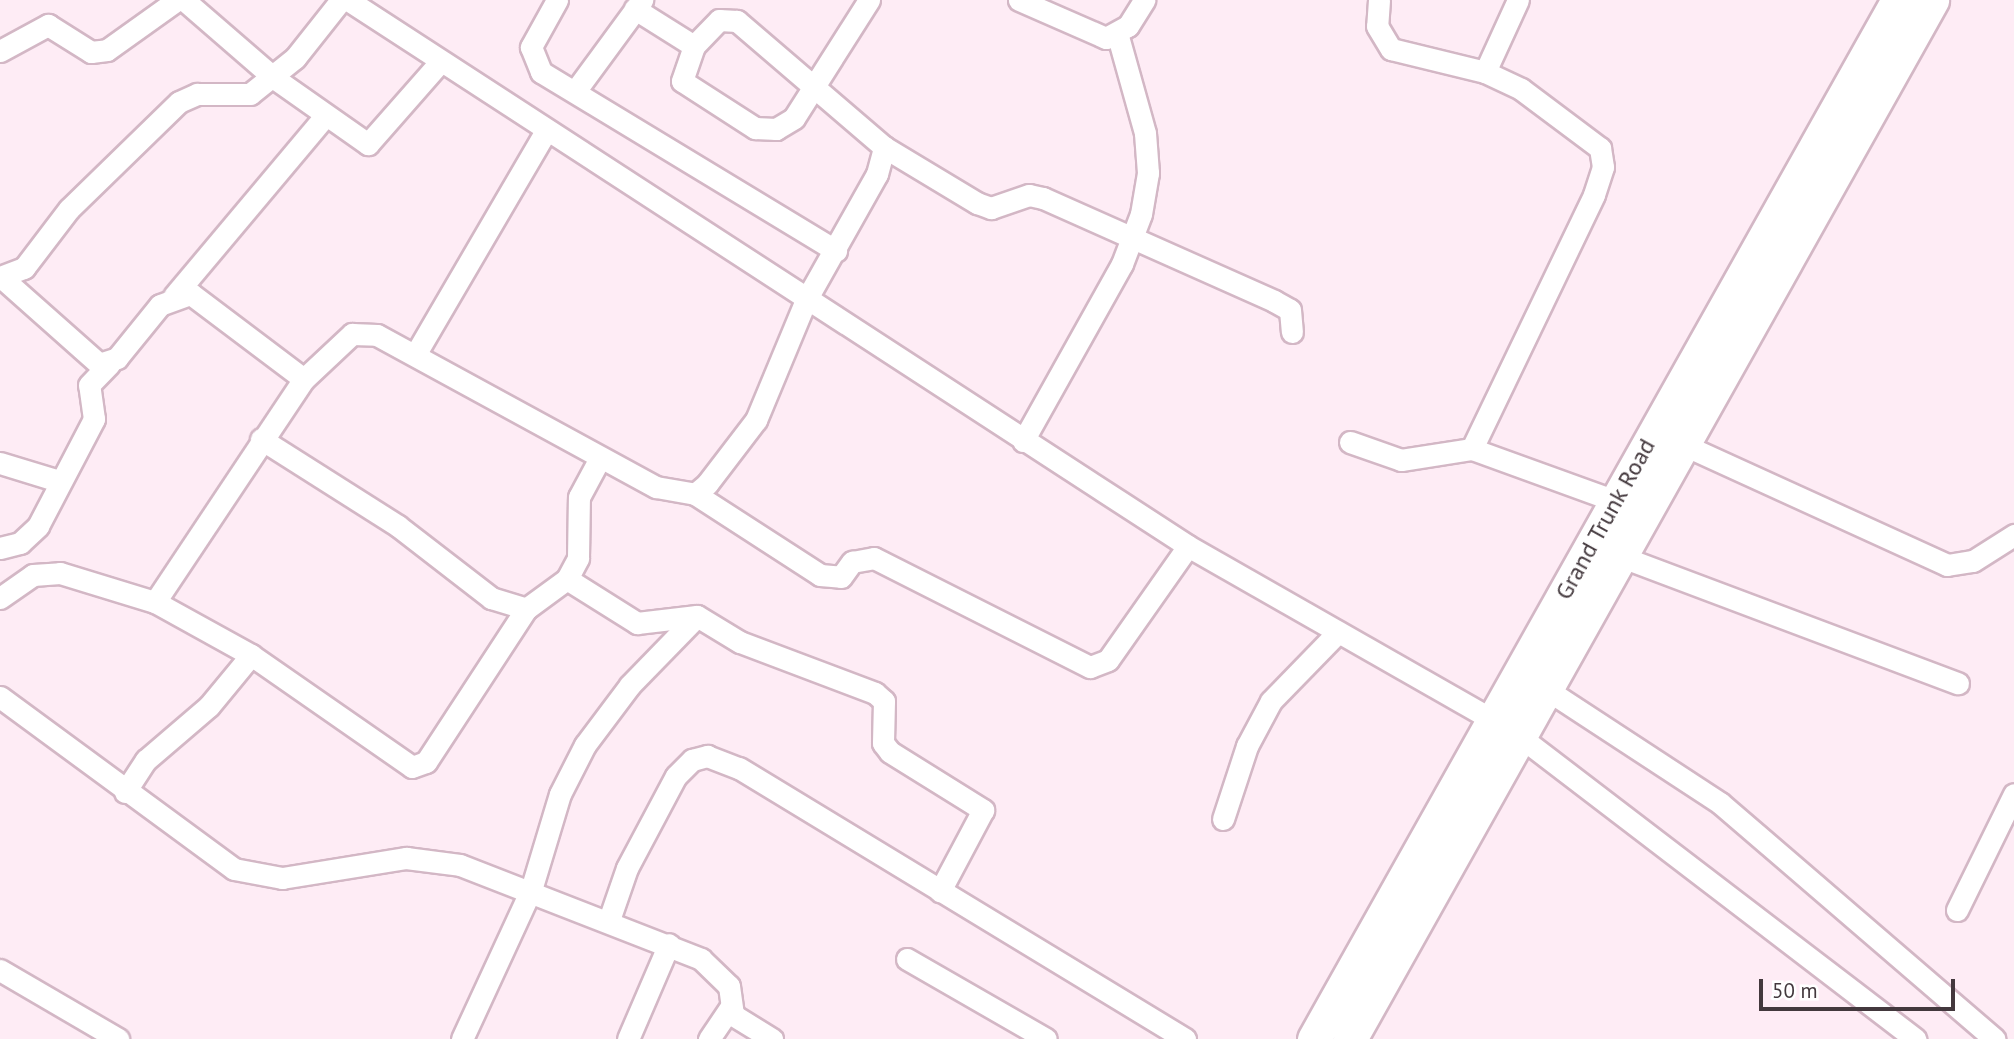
<!DOCTYPE html>
<style>
body{margin:0}
#map{position:relative;width:2014px;height:1039px;overflow:hidden;background:#feecf5;font-family:"PT Sans",sans-serif}
div>[style]{position:absolute}
.roads{filter:drop-shadow(2px 0 #d3b7c5) drop-shadow(-2px 0 #d3b7c5) drop-shadow(0 2px #d3b7c5) drop-shadow(0 -2px #d3b7c5)}
.street>*{height:21px;margin:-10.5px;padding:0 10.5px;transform-origin:10.5px;border-radius:10.5px;background:#fff}
.primary>*{height:33px;margin:-16.5px;padding:0 16.5px;transform-origin:16.5px;border-radius:16.5px;background:#fff}
span{translate:-50% -50%;white-space:nowrap;text-align:center;line-height:1.15;-webkit-text-stroke:5px #fff;paint-order:stroke}
.street-label{font-size:24px;color:#43383d}
.scale{position:absolute;left:1759px;top:979px;width:196px;height:32px;box-sizing:border-box;border:4px solid #43383d;border-top:0;padding-left:9px;font-size:21px;line-height:24px;white-space:nowrap;color:#43383d;-webkit-text-stroke:5px #fff;paint-order:stroke}
</style>
<div id="map">
<div class="roads">
<div class="street">
<div style="left:184px;top:0;width:119px;rotate:40.9deg"></div>
<div style="left:274px;top:78px;width:115px;rotate:35.1deg"></div>
<div style="left:368px;top:144px;width:109px;rotate:-48.7deg"></div>
<div style="left:348px;top:0;width:1002px;rotate:33.02deg"></div>
<div style="left:1188px;top:546px;width:351px;rotate:29.7deg"></div>
<div style="left:557px;top:0;width:54px;rotate:119deg"></div>
<div style="left:531px;top:47px;width:27px;rotate:68deg"></div>
<div style="left:541px;top:72px;width:345px;rotate:31.2deg"></div>
<div style="left:1019px;top:0;width:95px;rotate:23.6deg"></div>
<div style="left:1106px;top:38px;width:25px;rotate:-29deg"></div>
<div style="left:1128px;top:26px;width:31px;rotate:-58deg"></div>
<div style="left:1379px;top:0;width:26px;rotate:94deg"></div>
<div style="left:1377px;top:26px;width:27px;rotate:59deg"></div>
<div style="left:1391px;top:49px;width:97px;rotate:13.7deg"></div>
<div style="left:1485px;top:72px;width:40px;rotate:25deg"></div>
<div style="left:1521px;top:89px;width:99px;rotate:36.8deg"></div>
<div style="left:1600px;top:148px;width:19px;rotate:81deg"></div>
<div style="left:1603px;top:167px;width:29px;rotate:108deg"></div>
<div style="left:1594px;top:195px;width:282px;rotate:115.7deg"></div>
<div style="left:694px;top:46px;width:37px;rotate:109deg"></div>
<div style="left:682px;top:81px;width:87px;rotate:32.8deg"></div>
<div style="left:755px;top:128px;width:21px;rotate:3deg"></div>
<div style="left:776px;top:129px;width:21px;rotate:-31deg"></div>
<div style="left:794px;top:118px;width:140px;rotate:-57.6deg"></div>
<div style="left:0;top:51px;width:55px;rotate:-28.4deg"></div>
<div style="left:48px;top:25px;width:51px;rotate:32.1deg"></div>
<div style="left:91px;top:52px;width:16px;rotate:-7deg"></div>
<div style="left:107px;top:50px;width:86px;rotate:-35.5deg"></div>
<div style="left:1485px;top:72px;width:79px;rotate:-65.4deg"></div>
<div style="left:576px;top:90px;width:112px;rotate:-53.7deg"></div>
<div style="left:884px;top:147px;width:109px;rotate:31.1deg"></div>
<div style="left:977px;top:203px;width:15px;rotate:20deg"></div>
<div style="left:991px;top:208px;width:40px;rotate:-18.9deg"></div>
<div style="left:1029px;top:195px;width:14px;rotate:12deg"></div>
<div style="left:1043px;top:198px;width:253px;rotate:24deg"></div>
<div style="left:1274px;top:301px;width:18px;rotate:29deg"></div>
<div style="left:1290px;top:310px;width:22px;rotate:85deg"></div>
<div style="left:0;top:277px;width:26px;rotate:-21deg"></div>
<div style="left:24px;top:268px;width:74px;rotate:-52.7deg"></div>
<div style="left:69px;top:209px;width:153px;rotate:-44.2deg"></div>
<div style="left:179px;top:102px;width:20px;rotate:-24deg"></div>
<div style="left:197px;top:94px;width:53px"></div>
<div style="left:250px;top:94px;width:58px;rotate:-38.7deg"></div>
<div style="left:295px;top:58px;width:74px;rotate:-51.6deg"></div>
<div style="left:1px;top:277px;width:131px;rotate:41.6deg"></div>
<div style="left:99px;top:364px;width:19px;rotate:-18deg"></div>
<div style="left:117px;top:358px;width:68px;rotate:-50.9deg"></div>
<div style="left:160px;top:305px;width:33px;rotate:-20deg"></div>
<div style="left:191px;top:294px;width:141px;rotate:37deg"></div>
<div style="left:174px;top:296px;width:234px;rotate:-50deg"></div>
<div style="left:415px;top:355px;width:259px;rotate:-59.7deg"></div>
<div style="left:261px;top:439px;width:162px;rotate:32.4deg"></div>
<div style="left:398px;top:526px;width:118px;rotate:37.7deg"></div>
<div style="left:491px;top:598px;width:37px;rotate:17deg"></div>
<div style="left:526px;top:609px;width:51px;rotate:-36.2deg"></div>
<div style="left:567px;top:579px;width:24px;rotate:-62deg"></div>
<div style="left:578px;top:558px;width:61px;rotate:-89.1deg"></div>
<div style="left:579px;top:497px;width:44px;rotate:-61.7deg"></div>
<div style="left:1023px;top:441px;width:203px;rotate:-60.8deg"></div>
<div style="left:1122px;top:264px;width:53px;rotate:-69.2deg"></div>
<div style="left:1141px;top:214px;width:42px;rotate:-80.3deg"></div>
<div style="left:1148px;top:173px;width:40px;rotate:-94.3deg"></div>
<div style="left:1145px;top:133px;width:101px;rotate:-105.6deg"></div>
<div style="left:1350px;top:442px;width:54px;rotate:19.4deg"></div>
<div style="left:1401px;top:460px;width:72px;rotate:-8.8deg"></div>
<div style="left:1472px;top:449px;width:153px;rotate:19.9deg"></div>
<div style="left:1684px;top:445px;width:289px;rotate:24.5deg"></div>
<div style="left:1947px;top:565px;width:26px;rotate:-9deg"></div>
<div style="left:1973px;top:561px;width:49px;rotate:-32.4deg"></div>
<div style="left:0;top:463px;width:62px;rotate:17deg"></div>
<div style="left:695px;top:494px;width:149px;rotate:32.9deg"></div>
<div style="left:820px;top:575px;width:21px;rotate:5deg"></div>
<div style="left:841px;top:577px;width:19px;rotate:-54deg"></div>
<div style="left:852px;top:562px;width:22px;rotate:-10deg"></div>
<div style="left:874px;top:558px;width:242px;rotate:26.8deg"></div>
<div style="left:1090px;top:667px;width:19px;rotate:-21deg"></div>
<div style="left:1108px;top:660px;width:139px;rotate:-54.9deg"></div>
<div style="left:0;top:548px;width:21px;rotate:-14deg"></div>
<div style="left:20px;top:543px;width:25px;rotate:-43deg"></div>
<div style="left:38px;top:526px;width:121px;rotate:-62.4deg"></div>
<div style="left:94px;top:419px;width:34px;rotate:-98deg"></div>
<div style="left:89px;top:385px;width:29px;rotate:-46deg"></div>
<div style="left:1622px;top:557px;width:359px;rotate:20.6deg"></div>
<div style="left:567px;top:579px;width:83px;rotate:32.2deg"></div>
<div style="left:637px;top:623px;width:60px;rotate:-6.7deg"></div>
<div style="left:697px;top:616px;width:50px;rotate:31.2deg"></div>
<div style="left:740px;top:642px;width:144px;rotate:20.7deg"></div>
<div style="left:875px;top:693px;width:12px;rotate:42deg"></div>
<div style="left:884px;top:701px;width:42px;rotate:91.4deg"></div>
<div style="left:883px;top:743px;width:11px;rotate:52deg"></div>
<div style="left:890px;top:752px;width:110px;rotate:31.9deg"></div>
<div style="left:983px;top:810px;width:92px;rotate:118deg"></div>
<div style="left:0;top:598px;width:40px;rotate:-34.9deg"></div>
<div style="left:33px;top:575px;width:27px;rotate:-4deg"></div>
<div style="left:60px;top:573px;width:99px;rotate:17deg"></div>
<div style="left:155px;top:602px;width:110px;rotate:28.9deg"></div>
<div style="left:251px;top:655px;width:196px;rotate:34.8deg"></div>
<div style="left:412px;top:767px;width:15px;rotate:-20deg"></div>
<div style="left:426px;top:762px;width:183px;rotate:-56.8deg"></div>
<div style="left:155px;top:602px;width:268px;rotate:-56.3deg"></div>
<div style="left:304px;top:379px;width:66px;rotate:-43.2deg"></div>
<div style="left:352px;top:334px;width:25px;rotate:2deg"></div>
<div style="left:377px;top:335px;width:318px;rotate:28.6deg"></div>
<div style="left:656px;top:487px;width:40px;rotate:10deg"></div>
<div style="left:695px;top:494px;width:16px;rotate:-40deg"></div>
<div style="left:707px;top:484px;width:81px;rotate:-52.6deg"></div>
<div style="left:756px;top:420px;width:130px;rotate:-67.4deg"></div>
<div style="left:806px;top:300px;width:145px;rotate:-60.6deg"></div>
<div style="left:877px;top:174px;width:28px;rotate:-75deg"></div>
<div style="left:884px;top:147px;width:194px;rotate:-139.4deg"></div>
<div style="left:737px;top:21px;width:18px;rotate:-177deg"></div>
<div style="left:719px;top:20px;width:36px;rotate:134deg"></div>
<div style="left:694px;top:46px;width:70px;rotate:-147.9deg"></div>
<div style="left:1549px;top:691px;width:204px;rotate:33.2deg"></div>
<div style="left:1720px;top:803px;width:362px;rotate:40.7deg"></div>
<div style="left:0;top:697px;width:290px;rotate:36.3deg"></div>
<div style="left:234px;top:869px;width:49px;rotate:10.6deg"></div>
<div style="left:282px;top:878px;width:126px;rotate:-9.2deg"></div>
<div style="left:406px;top:858px;width:54px;rotate:7.4deg"></div>
<div style="left:460px;top:865px;width:259px;rotate:21.3deg"></div>
<div style="left:701px;top:959px;width:39px;rotate:44deg"></div>
<div style="left:729px;top:986px;width:29px;rotate:82deg"></div>
<div style="left:733px;top:1015px;width:46px;rotate:31.6deg"></div>
<div style="left:1523px;top:739px;width:494px;rotate:37.4deg"></div>
<div style="left:125px;top:792px;width:38px;rotate:-57deg"></div>
<div style="left:146px;top:760px;width:83px;rotate:-40.6deg"></div>
<div style="left:209px;top:706px;width:66px;rotate:-50.5deg"></div>
<div style="left:1223px;top:819px;width:77px;rotate:-71.8deg"></div>
<div style="left:1247px;top:746px;width:51px;rotate:-61.9deg"></div>
<div style="left:1271px;top:701px;width:96px;rotate:-45.8deg"></div>
<div style="left:1957px;top:910px;width:129px;rotate:-63.8deg"></div>
<div style="left:609px;top:920px;width:55px;rotate:-70.9deg"></div>
<div style="left:627px;top:868px;width:104px;rotate:-62deg"></div>
<div style="left:676px;top:776px;width:23px;rotate:-45deg"></div>
<div style="left:692px;top:760px;width:16px;rotate:-15deg"></div>
<div style="left:707px;top:756px;width:34px;rotate:21deg"></div>
<div style="left:739px;top:768px;width:522px;rotate:31.28deg"></div>
<div style="left:907px;top:959px;width:160px;rotate:29.9deg"></div>
<div style="left:0;top:970px;width:137px;rotate:30.3deg"></div>
<div style="left:462px;top:1039px;width:164px;rotate:-65.2deg"></div>
<div style="left:531px;top:890px;width:100px;rotate:-73.2deg"></div>
<div style="left:560px;top:794px;width:55px;rotate:-63deg"></div>
<div style="left:585px;top:745px;width:75px;rotate:-53.1deg"></div>
<div style="left:630px;top:685px;width:96px;rotate:-45.8deg"></div>
<div style="left:628px;top:1039px;width:103px;rotate:-66.7deg"></div>
<div style="left:709px;top:1039px;width:37px;rotate:-56deg"></div>
</div>
<div class="primary">
<div style="left:1314px;top:1039px;width:1192px;rotate:-60.66deg"></div>
<div style="left:1350px;top:1039px;width:1191px;rotate:-60.74deg"></div>
</div>
</div>
<div class="street-label">
<span style="left:1605px;top:519px;rotate:-61deg">Grand Trunk Road</span>
</div>
<div class="scale">50 m</div>
</div>
